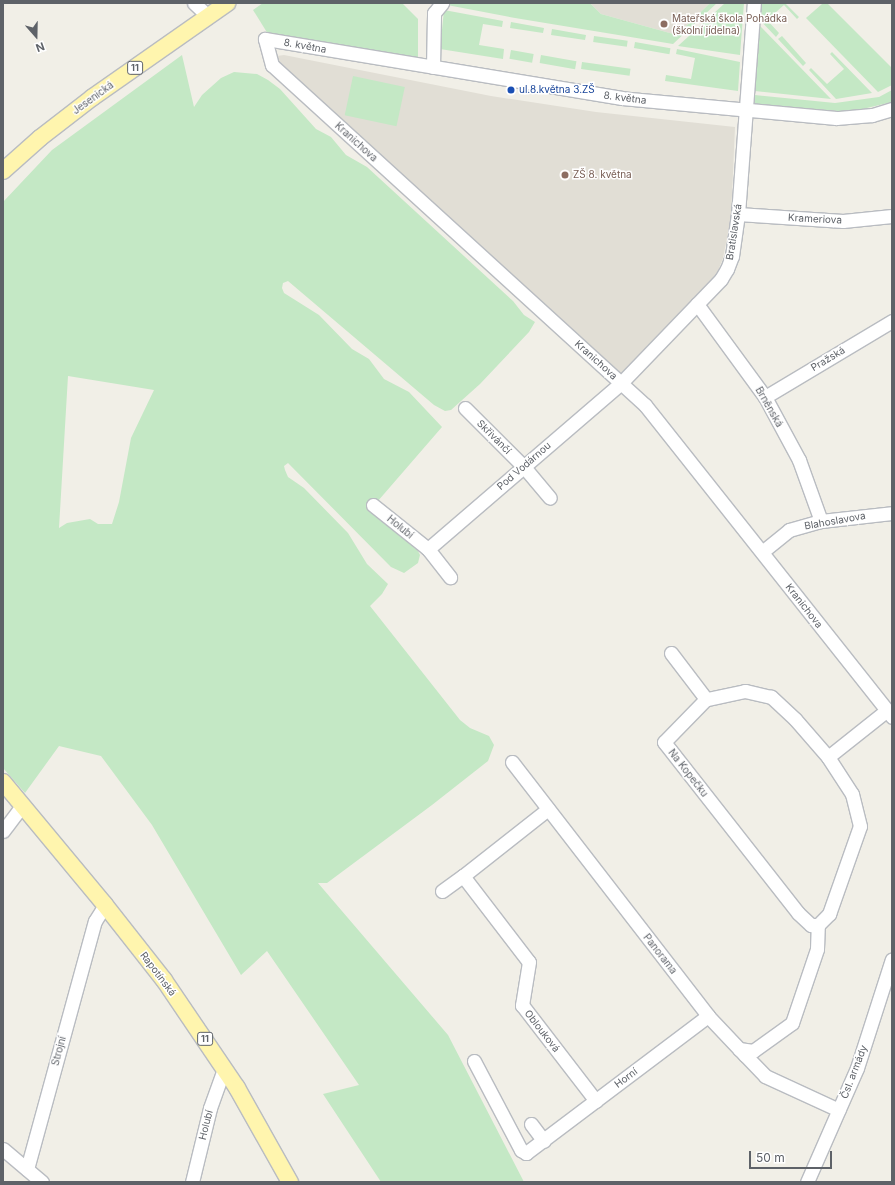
<!DOCTYPE html>
<meta charset="utf-8">
<style>
body{margin:0}
#map{position:relative;width:895px;height:1185px;overflow:hidden;background:#f1efe7;font-family:Inter,sans-serif}
div>[style]{position:absolute}
.education>*{inset:0;background:#e1ded5}
.green>*{inset:0;background:#c4e8c5;transform-origin:0 0}
.roads{filter:drop-shadow(1px 0 #b9bcc1) drop-shadow(-1px 0 #b9bcc1) drop-shadow(0 1px #b9bcc1) drop-shadow(0 -1px #b9bcc1)}
.minor>*{height:13px;margin:-6.5px;padding:0 6.5px;transform-origin:6.5px;border-radius:6.5px;background:#fff}
.major>*{height:16px;margin:-8px;padding:0 8px;transform-origin:8px;border-radius:8px;background:#fff5ae}
.dots>*{width:11px;height:11px;translate:-50% -50%;box-sizing:border-box;border:2px solid #fff;border-radius:50%}
span{translate:-50% -50%;white-space:nowrap;text-align:center;line-height:1.15;-webkit-text-stroke:3px #fff;paint-order:stroke}
.shield-label span{padding:1px 3px;background:#fff;border:1px solid;border-radius:3px;-webkit-text-stroke-width:0}
.shield-label{font-size:9px;color:#5e6268;font-weight:700}
.education-label{font-size:10px;color:#785e54}
.left{translate:0 -50%;text-align:left}
.street-label{font-size:10px;color:#5e6268}
.transit-label{font-size:10px;color:#164399}
.frame{position:absolute;inset:0;border:4px solid #5e6268;pointer-events:none}
.north{position:absolute;left:16px;top:16px;width:40px;height:40px;-webkit-text-stroke:3px #fff;paint-order:stroke;rotate:160deg;font-size:11px;font-weight:700;line-height:16px;text-align:center;color:#5e6268}
.north::after{content:'';display:block;margin:auto;width:14px;height:18px;background:#5e6268;clip-path:polygon(50% 0,100% 100%,50% 72%,0 100%)}
.scale{position:absolute;left:749px;top:1151px;width:83px;height:18px;box-sizing:border-box;border:2px solid #5e6268;border-top:0;padding-left:5px;font-size:12px;line-height:14px;white-space:nowrap;color:#5e6268;-webkit-text-stroke:3px #fff;paint-order:stroke}
</style>
<div id="map">
<div class="education">
<div style="clip-path:polygon(590px 3px,710px 3px,677px 35px,601px 14px)"></div>
<div style="clip-path:polygon(284px 55px,491px 96px,596px 112px,735px 127px,731px 218px,723px 258px,718px 271px,708px 286px,620px 376px,276px 60px,277px 56px)"></div>
</div>
<div class="green">
<div style="clip-path:polygon(263px 3px,402px 3px,418px 19px,418px 60px,268px 34px,253px 10px)"></div>
<div style="clip-path:polygon(449px 3px,590px 3px,601px 14px,677px 35px,710px 3px,717px 3px,673px 44px,515px 18px,447px 5px)"></div>
<div style="clip-path:polygon(725px 3px,744px 3px,740px 55px,678px 46px)"></div>
<div style="clip-path:polygon(760px 3px,785px 3px,799px 17px,797px 19px,784px 5px,767px 20px,779px 33px,776px 37px,760px 20px)"></div>
<div style="clip-path:polygon(827px 3px,892px 68px,892px 85px,878px 92px,806px 18px,822px 4px)"></div>
<div style="clip-path:polygon(444px 10px,503px 21px,502px 27px,483px 24px,479px 45px,504px 49px,503px 59px,440px 49px)"></div>
<div style="clip-path:polygon(511px 22px,544px 28px,543px 33px,510px 28px)"></div>
<div style="clip-path:polygon(760px 26px,831px 99px,755px 91px)"></div>
<div style="clip-path:polygon(552px 29px,586px 35px,585px 40px,551px 35px)"></div>
<div style="left:594px;top:36px;width:34px;height:6px;rotate:8deg"></div>
<div style="clip-path:polygon(782px 36px,806px 63px,803px 66px,778px 39px)"></div>
<div style="left:635px;top:42px;width:36px;height:6px;rotate:10deg"></div>
<div style="clip-path:polygon(677px 49px,740px 62px,738px 91px,665px 81px,666px 75px,691px 79px,695px 58px,676px 54px)"></div>
<div style="left:511px;top:50px;width:23px;height:9px;rotate:10deg"></div>
<div style="clip-path:polygon(832px 52px,872px 93px,836px 99px,809px 70px,811px 68px,827px 84px,844px 69px,830px 54px)"></div>
<div style="clip-path:polygon(evenodd,182px 55px,194px 107px,202px 95px,221px 78px,234px 72px,257px 74px,268px 80px,280px 89px,316px 129px,331px 137px,346px 155px,367px 167px,513px 301px,524px 315px,535px 322px,529px 332px,480px 384px,451px 410px,445px 411px,434px 405px,288px 281px,283px 283px,282px 288px,284px 293px,319px 315px,352px 349px,369px 359px,384px 379px,409px 392px,442px 427px,371px 509px,418px 551px,420px 555px,418px 563px,404px 573px,391px 567px,288px 463px,284px 466px,285px 470px,288px 477px,304px 488px,348px 533px,367px 564px,388px 584px,382px 594px,370px 606px,460px 720px,470px 728px,489px 736px,494px 745px,488px 761px,432px 805px,327px 883px,318px 883px,448px 1035px,524px 1182px,381px 1182px,323px 1094px,359px 1085px,267px 951px,241px 975px,152px 825px,101px 756px,59px 746px,25px 793px,3px 768px,3px 202px,52px 150px,182px 55px,68px 376px,154px 390px,131px 438px,119px 502px,112px 524px,98px 524px,90px 519px,67px 523px,59px 528px,68px 376px)"></div>
<div style="left:541px;top:55px;width:36px;height:8px;rotate:10deg"></div>
<div style="left:582px;top:62px;width:49px;height:7px;rotate:8deg"></div>
<div style="left:353px;top:76px;width:53px;height:40px;rotate:12deg"></div>
<div style="clip-path:polygon(892px 90px,892px 102px,850px 112px,754px 104px,755px 95px,835px 103px,879px 97px)"></div>
</div>
<div class="roads">
<div class="minor">
<div style="left:194px;top:3px;width:19px;rotate:43deg"></div>
<div style="left:433px;top:67px;width:54px;rotate:-88.9deg"></div>
<div style="left:434px;top:13px;width:13px;rotate:-51deg"></div>
<div style="left:892px;top:109px;width:21px;rotate:163deg"></div>
<div style="left:872px;top:115px;width:36px;rotate:175deg"></div>
<div style="left:836px;top:118px;width:215px;rotate:-174.7deg"></div>
<div style="left:622px;top:98px;width:362px;rotate:-170.6deg"></div>
<div style="left:265px;top:39px;width:27px;rotate:75deg"></div>
<div style="left:272px;top:65px;width:505px;rotate:42.35deg"></div>
<div style="left:645px;top:405px;width:398px;rotate:51.6deg"></div>
<div style="left:738px;top:214px;width:105px;rotate:3.8deg"></div>
<div style="left:843px;top:221px;width:49px;rotate:-5.8deg"></div>
<div style="left:697px;top:304px;width:115px;rotate:53.8deg"></div>
<div style="left:765px;top:397px;width:72px;rotate:61.6deg"></div>
<div style="left:799px;top:460px;width:65px;rotate:70.2deg"></div>
<div style="left:765px;top:397px;width:148px;rotate:-30.9deg"></div>
<div style="left:465px;top:408px;width:83px;rotate:45deg"></div>
<div style="left:524px;top:467px;width:40px;rotate:50deg"></div>
<div style="left:373px;top:505px;width:70px;rotate:38.7deg"></div>
<div style="left:428px;top:549px;width:36px;rotate:52deg"></div>
<div style="left:428px;top:549px;width:255px;rotate:-40.7deg"></div>
<div style="left:621px;top:383px;width:144px;rotate:-46.1deg"></div>
<div style="left:721px;top:279px;width:12px;rotate:-59deg"></div>
<div style="left:727px;top:269px;width:14px;rotate:-69deg"></div>
<div style="left:732px;top:256px;width:42px;rotate:-81.9deg"></div>
<div style="left:738px;top:214px;width:212px;rotate:-85.7deg"></div>
<div style="left:762px;top:552px;width:35px;rotate:-39deg"></div>
<div style="left:789px;top:530px;width:33px;rotate:-16deg"></div>
<div style="left:821px;top:521px;width:71px;rotate:-6.4deg"></div>
<div style="left:671px;top:653px;width:58px;rotate:52.7deg"></div>
<div style="left:828px;top:757px;width:50px;rotate:-131deg"></div>
<div style="left:795px;top:719px;width:33px;rotate:-137deg"></div>
<div style="left:771px;top:697px;width:27px;rotate:-167deg"></div>
<div style="left:745px;top:691px;width:40px;rotate:168deg"></div>
<div style="left:706px;top:699px;width:60px;rotate:134.3deg"></div>
<div style="left:664px;top:742px;width:217px;rotate:51.9deg"></div>
<div style="left:798px;top:913px;width:18px;rotate:43deg"></div>
<div style="left:811px;top:925px;width:7px"></div>
<div style="left:818px;top:925px;width:16px;rotate:-45deg"></div>
<div style="left:829px;top:914px;width:93px;rotate:-70.6deg"></div>
<div style="left:860px;top:826px;width:33px;rotate:-104deg"></div>
<div style="left:852px;top:794px;width:44px;rotate:-123deg"></div>
<div style="left:828px;top:757px;width:75px;rotate:-38.5deg"></div>
<div style="left:512px;top:762px;width:321px;rotate:52.3deg"></div>
<div style="left:708px;top:1016px;width:54px;rotate:46.5deg"></div>
<div style="left:745px;top:1055px;width:29px;rotate:46deg"></div>
<div style="left:765px;top:1076px;width:81px;rotate:24.7deg"></div>
<div style="left:548px;top:809px;width:108px;rotate:141.8deg"></div>
<div style="left:463px;top:876px;width:108px;rotate:52.5deg"></div>
<div style="left:529px;top:962px;width:44px;rotate:99.2deg"></div>
<div style="left:522px;top:1005px;width:121px;rotate:52.4deg"></div>
<div style="left:3px;top:831px;width:31px;rotate:-53deg"></div>
<div style="left:442px;top:891px;width:26px;rotate:-36deg"></div>
<div style="left:739px;top:1049px;width:14px;rotate:8deg"></div>
<div style="left:753px;top:1051px;width:48px;rotate:-35.7deg"></div>
<div style="left:792px;top:1023px;width:78px;rotate:-71.3deg"></div>
<div style="left:817px;top:949px;width:24px;rotate:-88deg"></div>
<div style="left:474px;top:1061px;width:101px;rotate:62.2deg"></div>
<div style="left:521px;top:1150px;width:6px;rotate:31deg"></div>
<div style="left:526px;top:1153px;width:228px;rotate:-37deg"></div>
<div style="left:531px;top:1124px;width:21px;rotate:53deg"></div>
<div style="left:3px;top:1149px;width:51px;rotate:40.2deg"></div>
<div style="left:27px;top:1169px;width:257px;rotate:-74.7deg"></div>
<div style="left:95px;top:921px;width:19px;rotate:-58deg"></div>
<div style="left:192px;top:1182px;width:76px;rotate:-76.3deg"></div>
<div style="left:210px;top:1108px;width:41px;rotate:-70.3deg"></div>
<div style="left:807px;top:1182px;width:124px;rotate:-66.3deg"></div>
<div style="left:857px;top:1068px;width:114px;rotate:-72.2deg"></div>
</div>
<div class="major">
<div style="left:3px;top:171px;width:50px;rotate:-41.7deg"></div>
<div style="left:40px;top:138px;width:67px;rotate:-37.7deg"></div>
<div style="left:93px;top:97px;width:164px;rotate:-35deg"></div>
<div style="left:3px;top:782px;width:160px;rotate:50.3deg"></div>
<div style="left:105px;top:905px;width:95px;rotate:51.8deg"></div>
<div style="left:164px;top:980px;width:130px;rotate:55.9deg"></div>
<div style="left:237px;top:1088px;width:108px;rotate:60.6deg"></div>
</div>
</div>
<div class="dots">
<div style="left:664px;top:24px;background:#8d6e63"></div>
<div style="left:511px;top:90px;background:#1a4fb4"></div>
<div style="left:565px;top:175px;background:#8d6e63"></div>
</div>
<div class="shield-label">
<span style="left:135px;top:68px">11</span>
<span style="left:205px;top:1039px">11</span>
</div>
<div class="education-label">
<span class="left" style="left:672px;top:24px">Mateřská škola Pohádka<br>(školní jídelna)</span>
<span class="left" style="left:573px;top:175px">ZŠ 8. května</span>
</div>
<div class="street-label">
<span style="left:305px;top:46px;rotate:10deg">8. května</span>
<span style="left:93px;top:98px;rotate:-36deg">Jesenická</span>
<span style="left:625px;top:98px;rotate:7deg">8. května</span>
<span style="left:356px;top:142px;rotate:42deg">Kranichova</span>
<span style="left:815px;top:219px;rotate:3deg">Krameriova</span>
<span style="left:734px;top:232px;rotate:-81deg">Bratislavská</span>
<span style="left:828px;top:359px;rotate:-31deg">Pražská</span>
<span style="left:596px;top:360px;rotate:42deg">Kranichova</span>
<span style="left:769px;top:407px;rotate:60deg">Brněnská</span>
<span style="left:494px;top:437px;rotate:45deg">Skřivánčí</span>
<span style="left:524px;top:466px;rotate:-41deg">Pod Vodárnou</span>
<span style="left:835px;top:521px;rotate:-10deg">Blahoslavova</span>
<span style="left:400px;top:527px;rotate:39deg">Holubí</span>
<span style="left:804px;top:606px;rotate:52deg">Kranichova</span>
<span style="left:688px;top:773px;rotate:52deg">Na Kopečku</span>
<span style="left:660px;top:954px;rotate:52deg">Panorama</span>
<span style="left:158px;top:974px;rotate:53deg">Rapotínská</span>
<span style="left:542px;top:1031px;rotate:52deg">Oblouková</span>
<span style="left:59px;top:1051px;rotate:-75deg">Strojní</span>
<span style="left:854px;top:1072px;rotate:-69deg">Čsl. armády</span>
<span style="left:626px;top:1078px;rotate:-37deg">Horní</span>
<span style="left:206px;top:1125px;rotate:-76deg">Holubí</span>
</div>
<div class="transit-label">
<span class="left" style="left:519px;top:90px">ul.8.května 3.ZŠ</span>
</div>
<div class="frame"></div>
<div class="north">N</div>
<div class="scale">50 m</div>
</div>
